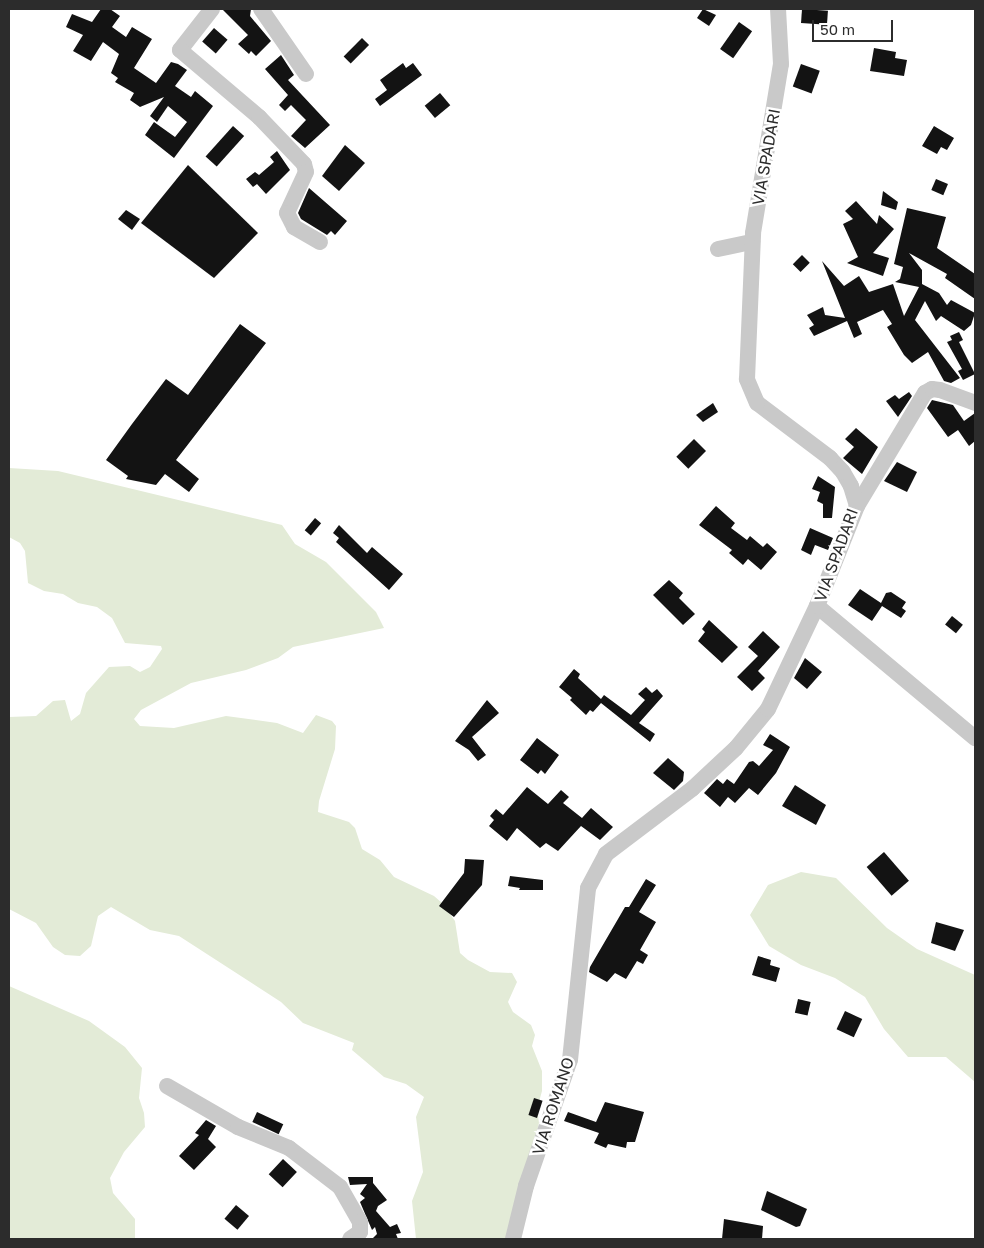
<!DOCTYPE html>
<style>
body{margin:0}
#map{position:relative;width:984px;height:1248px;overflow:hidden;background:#fff;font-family:"Golos Text",sans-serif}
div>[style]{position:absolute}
.green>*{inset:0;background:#e3ebd7}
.building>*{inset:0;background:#131313;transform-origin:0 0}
.minor>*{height:16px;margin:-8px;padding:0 8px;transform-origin:8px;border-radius:8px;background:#c9c9c9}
span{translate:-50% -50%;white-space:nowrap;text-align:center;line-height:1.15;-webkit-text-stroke:5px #fff;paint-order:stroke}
.street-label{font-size:16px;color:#2c2c2c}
.frame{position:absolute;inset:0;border:10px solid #2c2c2c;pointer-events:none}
.scale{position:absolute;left:812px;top:20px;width:81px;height:22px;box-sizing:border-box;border:2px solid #2c2c2c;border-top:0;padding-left:6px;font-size:15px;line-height:18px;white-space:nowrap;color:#2c2c2c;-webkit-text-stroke:4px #fff;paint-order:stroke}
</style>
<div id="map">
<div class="green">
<div style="clip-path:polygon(9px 468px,58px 471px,282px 525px,295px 544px,326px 562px,376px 612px,384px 628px,293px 647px,278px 658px,246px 670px,191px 683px,141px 710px,134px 719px,140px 726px,174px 728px,226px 716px,277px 723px,303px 733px,316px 715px,332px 721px,336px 726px,335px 749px,319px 801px,318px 812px,349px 822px,355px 828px,362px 849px,380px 860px,394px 877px,434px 896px,442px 903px,455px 921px,460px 953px,468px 960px,490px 972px,512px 973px,517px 982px,508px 1002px,513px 1012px,531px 1025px,535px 1035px,532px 1046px,542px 1071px,542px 1091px,537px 1109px,539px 1123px,509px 1239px,416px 1239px,412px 1201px,423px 1172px,416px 1117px,424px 1097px,406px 1084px,384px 1077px,352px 1050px,354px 1043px,303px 1023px,281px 1002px,179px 936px,150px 930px,111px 907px,98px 916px,91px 946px,80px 956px,65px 955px,53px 947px,36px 923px,9px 909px,9px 717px,36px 716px,53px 701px,65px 700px,71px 721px,80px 714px,86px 693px,109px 667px,130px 666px,140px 672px,150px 667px,162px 649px,161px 646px,125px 643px,112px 618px,97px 607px,78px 603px,63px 594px,44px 591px,28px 583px,25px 551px,20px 543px,9px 537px)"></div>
<div style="clip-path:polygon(801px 872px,836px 878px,887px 928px,917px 949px,975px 975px,975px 1082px,946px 1057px,908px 1057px,884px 1029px,865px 997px,835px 978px,801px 965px,769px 946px,750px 915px,768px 885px)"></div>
<div style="clip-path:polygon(9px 986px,89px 1021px,125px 1047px,142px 1068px,139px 1098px,144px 1113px,145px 1127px,124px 1152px,110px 1178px,113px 1193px,135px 1219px,135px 1239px,9px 1239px)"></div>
</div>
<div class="building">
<div style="clip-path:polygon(101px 9px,110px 9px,120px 16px,112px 27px,126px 37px,132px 27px,152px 39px,134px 68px,156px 83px,171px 62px,178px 64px,187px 70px,175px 86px,191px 97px,195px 91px,213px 106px,174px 158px,145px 135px,154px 122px,175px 137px,187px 122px,168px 106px,157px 122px,150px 116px,164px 97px,140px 107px,130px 100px,134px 93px,115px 82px,118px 78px,111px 73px,119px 54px,103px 42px,91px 61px,73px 51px,83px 35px,66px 27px,72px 14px,92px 22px)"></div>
<div style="clip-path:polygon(222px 9px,251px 9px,250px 16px,271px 41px,256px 56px,251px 51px,249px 54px,238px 44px,248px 35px)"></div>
<div style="clip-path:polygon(703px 9px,716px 15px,709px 26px,697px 18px)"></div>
<div style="left:802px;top:9px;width:26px;height:14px;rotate:4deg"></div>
<div style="left:739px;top:22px;width:16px;height:33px;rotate:35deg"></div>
<div style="left:214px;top:28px;width:18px;height:18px;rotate:41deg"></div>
<div style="left:362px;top:38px;width:10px;height:26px;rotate:45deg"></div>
<div style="clip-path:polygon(874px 48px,896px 52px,895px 58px,907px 60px,904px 76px,870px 71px)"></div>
<div style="clip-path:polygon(281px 55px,294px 75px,288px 80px,330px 125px,305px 148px,291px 136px,306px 120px,291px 105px,285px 111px,279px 105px,288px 95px,265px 69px)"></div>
<div style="clip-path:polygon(403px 63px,406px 68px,413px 63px,422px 75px,380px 106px,375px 99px,387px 90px,380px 80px)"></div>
<div style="left:801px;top:64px;width:20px;height:24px;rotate:20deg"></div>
<div style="left:440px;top:93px;width:16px;height:20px;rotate:50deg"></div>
<div style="left:233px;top:126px;width:15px;height:41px;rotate:42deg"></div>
<div style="clip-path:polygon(934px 126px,954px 138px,947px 150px,941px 147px,937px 154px,922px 146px)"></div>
<div style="clip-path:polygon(345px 145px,365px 163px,339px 191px,322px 176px)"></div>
<div style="clip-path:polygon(277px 151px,290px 170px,266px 194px,257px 184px,253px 187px,246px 179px,255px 172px,259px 175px,274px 162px,270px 157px)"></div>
<div style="clip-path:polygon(188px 165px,258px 233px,214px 278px,141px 223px)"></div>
<div style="left:936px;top:179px;width:13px;height:12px;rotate:23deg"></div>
<div style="clip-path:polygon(309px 188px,347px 221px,335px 235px,331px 231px,327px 235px,301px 219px,298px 213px)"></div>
<div style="clip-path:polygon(883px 191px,898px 202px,896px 210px,881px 205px)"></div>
<div style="clip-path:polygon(856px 201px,877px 224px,879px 215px,894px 229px,873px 253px,889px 258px,883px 276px,847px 263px,858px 257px,843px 224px,853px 219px,845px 211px)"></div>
<div style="clip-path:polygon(907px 208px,946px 217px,937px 248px,975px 274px,975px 299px,945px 278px,947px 274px,909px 253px,922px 270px,922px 284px,939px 293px,947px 305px,951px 300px,975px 313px,971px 325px,964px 331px,941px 316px,936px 321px,925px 301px,915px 320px,960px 378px,951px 383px,944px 381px,928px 352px,912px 363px,904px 355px,887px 327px,892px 324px,883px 310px,857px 322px,862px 334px,854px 338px,847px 321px,814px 336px,809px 328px,814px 325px,807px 315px,823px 307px,825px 315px,845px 318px,822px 261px,844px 286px,859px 276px,869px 292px,893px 284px,904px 316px,919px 287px,895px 282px,900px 279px,903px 267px,894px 264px)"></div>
<div style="clip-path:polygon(126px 210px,140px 219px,132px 230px,118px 219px)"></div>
<div style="left:802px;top:255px;width:11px;height:13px;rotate:45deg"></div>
<div style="clip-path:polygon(240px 324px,266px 343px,176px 460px,199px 479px,189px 492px,165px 474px,156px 485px,126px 479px,128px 476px,106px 460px,132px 424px,166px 379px,188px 395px)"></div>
<div style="clip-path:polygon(959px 332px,963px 340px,959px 342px,975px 374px,963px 380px,958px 371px,962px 369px,947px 342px,952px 340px,950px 336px)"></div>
<div style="clip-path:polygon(909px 392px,912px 396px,898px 417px,886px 401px,895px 395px,899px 399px)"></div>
<div style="clip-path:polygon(932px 400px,953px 405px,964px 421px,975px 413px,975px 441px,969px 446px,958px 430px,948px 437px,927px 408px)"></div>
<div style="clip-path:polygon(713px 403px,718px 412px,703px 422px,696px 415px)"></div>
<div style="clip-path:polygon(856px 428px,878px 447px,862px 474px,843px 458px,854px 447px,845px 439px)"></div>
<div style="left:694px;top:439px;width:17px;height:25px;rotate:45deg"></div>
<div style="clip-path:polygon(897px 462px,917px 472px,907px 492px,884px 481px)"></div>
<div style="clip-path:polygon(818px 476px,835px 487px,832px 518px,823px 518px,823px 504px,817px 501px,820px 492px,812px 489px)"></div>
<div style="clip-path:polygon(716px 506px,735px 523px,731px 528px,747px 540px,750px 536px,763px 547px,767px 543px,777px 552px,761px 570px,748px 559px,743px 565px,729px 553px,732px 550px,699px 525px)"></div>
<div style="left:315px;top:518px;width:8px;height:16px;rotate:40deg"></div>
<div style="clip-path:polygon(339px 525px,367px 553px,372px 547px,403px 574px,389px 590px,336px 542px,339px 538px,333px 533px)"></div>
<div style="clip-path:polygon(810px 528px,833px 538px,828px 550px,815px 545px,811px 555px,801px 550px)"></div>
<div style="clip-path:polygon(669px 580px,683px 593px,679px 598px,695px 614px,683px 625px,653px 595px)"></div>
<div style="clip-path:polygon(860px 589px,881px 603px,886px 593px,891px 592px,906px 602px,902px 608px,906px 611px,901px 618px,882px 606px,872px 621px,848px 605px)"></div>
<div style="left:952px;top:616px;width:14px;height:11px;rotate:39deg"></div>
<div style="clip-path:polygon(709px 620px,738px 647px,722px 663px,698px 641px,705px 632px,702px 629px)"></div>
<div style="clip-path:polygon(763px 631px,780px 647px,758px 671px,765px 678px,752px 691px,737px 677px,758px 656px,748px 647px)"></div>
<div style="clip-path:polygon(805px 658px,822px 672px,807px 689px,794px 678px)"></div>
<div style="clip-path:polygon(574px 669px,580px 674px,578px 678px,601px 699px,604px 695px,631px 715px,645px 700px,638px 694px,646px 687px,652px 693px,657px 689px,663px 696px,639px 723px,655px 734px,650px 742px,601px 703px,593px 712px,590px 710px,586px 715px,570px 700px,572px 698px,559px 687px)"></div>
<div style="clip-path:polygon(487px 700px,499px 713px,472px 737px,486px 755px,478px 761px,469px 750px,455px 741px)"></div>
<div style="clip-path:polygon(770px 734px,790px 747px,776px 773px,758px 795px,749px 788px,735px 803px,728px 797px,720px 807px,704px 793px,717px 779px,723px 784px,727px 779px,734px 784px,749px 762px,753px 761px,759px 766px,773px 750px,763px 745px)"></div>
<div style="clip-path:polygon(537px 738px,559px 755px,545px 774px,541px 770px,538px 774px,520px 760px)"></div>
<div style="clip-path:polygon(668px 758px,684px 772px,683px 781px,674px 790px,653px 773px)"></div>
<div style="clip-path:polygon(795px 785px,826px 805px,816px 825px,782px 806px)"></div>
<div style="clip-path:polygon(527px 787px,548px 804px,561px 790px,569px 797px,563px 803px,582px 818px,591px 808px,613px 827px,600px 840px,581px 826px,558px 851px,546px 843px,540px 848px,517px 828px,507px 841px,489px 826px,494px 820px,490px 816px,496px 809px,503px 815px)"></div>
<div style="left:884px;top:852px;width:38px;height:23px;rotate:49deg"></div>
<div style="clip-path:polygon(465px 859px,484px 860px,482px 885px,454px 917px,439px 906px,464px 873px)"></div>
<div style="clip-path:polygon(510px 876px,543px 880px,543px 890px,519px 890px,520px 888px,508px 886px)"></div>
<div style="clip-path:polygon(646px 879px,656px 885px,639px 912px,656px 922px,640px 950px,648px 955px,643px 964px,637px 961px,626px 979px,615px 973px,607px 982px,589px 972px,590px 967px,625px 907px,629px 907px)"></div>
<div style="clip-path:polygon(936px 922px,964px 930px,955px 951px,931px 943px)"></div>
<div style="clip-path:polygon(758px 956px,771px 960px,770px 965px,780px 968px,776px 982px,752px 975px)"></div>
<div style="left:798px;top:999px;width:13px;height:14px;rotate:13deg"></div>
<div style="left:845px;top:1011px;width:19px;height:20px;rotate:25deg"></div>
<div style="left:534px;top:1098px;width:9px;height:18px;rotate:18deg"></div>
<div style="clip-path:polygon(605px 1102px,644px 1112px,635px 1142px,627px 1142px,626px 1148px,608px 1144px,606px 1148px,594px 1143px,599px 1133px,564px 1121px,568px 1112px,596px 1122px)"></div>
<div style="left:257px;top:1112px;width:29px;height:11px;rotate:25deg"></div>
<div style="clip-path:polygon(206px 1120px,216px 1126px,208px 1139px,216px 1147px,194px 1170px,179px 1156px,199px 1135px,195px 1133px)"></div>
<div style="left:283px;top:1159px;width:19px;height:21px;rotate:43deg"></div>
<div style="clip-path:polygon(348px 1177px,373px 1177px,373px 1183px,387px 1200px,378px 1206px,376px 1211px,390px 1227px,397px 1224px,401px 1233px,396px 1234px,398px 1239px,373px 1238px,377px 1234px,375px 1227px,372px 1230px,360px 1202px,365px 1198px,360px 1194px,367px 1184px,350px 1185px)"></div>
<div style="clip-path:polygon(767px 1191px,807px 1209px,800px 1226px,796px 1227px,761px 1210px)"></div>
<div style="left:236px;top:1205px;width:17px;height:18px;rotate:40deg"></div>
<div style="clip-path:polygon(724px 1219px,763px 1226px,762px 1239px,722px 1239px)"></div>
</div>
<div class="minor">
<div style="left:212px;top:9px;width:52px;rotate:128deg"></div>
<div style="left:180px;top:50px;width:104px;rotate:40.3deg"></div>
<div style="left:259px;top:117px;width:65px;rotate:46.2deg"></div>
<div style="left:304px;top:164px;width:8px;rotate:76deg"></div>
<div style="left:306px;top:172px;width:45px;rotate:114.9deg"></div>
<div style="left:287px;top:213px;width:16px;rotate:63deg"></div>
<div style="left:294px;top:227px;width:30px;rotate:30deg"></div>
<div style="left:261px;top:9px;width:79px;rotate:55.3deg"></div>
<div style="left:718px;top:249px;width:35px;rotate:-12deg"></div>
<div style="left:857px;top:506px;width:132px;rotate:-59deg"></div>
<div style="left:925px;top:393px;width:8px;rotate:-30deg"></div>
<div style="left:932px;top:389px;width:8px;rotate:7deg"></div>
<div style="left:940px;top:390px;width:37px;rotate:20deg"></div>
<div style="left:817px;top:606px;width:206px;rotate:39.9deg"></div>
<div style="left:167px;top:1086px;width:82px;rotate:30deg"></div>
<div style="left:238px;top:1127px;width:55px;rotate:22.4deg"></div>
<div style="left:289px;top:1148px;width:64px;rotate:37.4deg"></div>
<div style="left:340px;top:1187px;width:40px;rotate:60.3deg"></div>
<div style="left:360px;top:1222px;width:10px;rotate:90deg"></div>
<div style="left:360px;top:1232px;width:12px;rotate:145deg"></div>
<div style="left:513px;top:1239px;width:55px;rotate:-76.2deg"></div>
<div style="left:526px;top:1186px;width:133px;rotate:-70.8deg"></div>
<div style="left:570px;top:1060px;width:173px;rotate:-84deg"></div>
<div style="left:588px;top:888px;width:38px;rotate:-62deg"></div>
<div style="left:606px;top:854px;width:108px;rotate:-37.1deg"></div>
<div style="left:692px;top:789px;width:60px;rotate:-43deg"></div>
<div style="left:736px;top:748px;width:50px;rotate:-50.6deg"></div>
<div style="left:768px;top:709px;width:114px;rotate:-64.6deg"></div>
<div style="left:817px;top:606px;width:108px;rotate:-68.2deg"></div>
<div style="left:857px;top:506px;width:21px;rotate:-107deg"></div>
<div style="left:851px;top:486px;width:16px;rotate:-120deg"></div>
<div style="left:843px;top:472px;width:19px;rotate:-133deg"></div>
<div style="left:830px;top:458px;width:91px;rotate:-143deg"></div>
<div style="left:757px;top:403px;width:26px;rotate:-113deg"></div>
<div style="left:747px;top:379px;width:146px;rotate:-87.6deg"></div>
<div style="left:753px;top:233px;width:171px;rotate:-80.6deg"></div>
<div style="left:781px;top:64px;width:55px;rotate:-93.1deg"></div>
</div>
<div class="street-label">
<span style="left:766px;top:157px;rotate:-80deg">VIA SPADARI</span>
<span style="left:836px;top:555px;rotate:-70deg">VIA SPADARI</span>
<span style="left:553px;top:1106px;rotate:-72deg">VIA ROMANO</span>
</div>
<div class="frame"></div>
<div class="scale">50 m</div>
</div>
